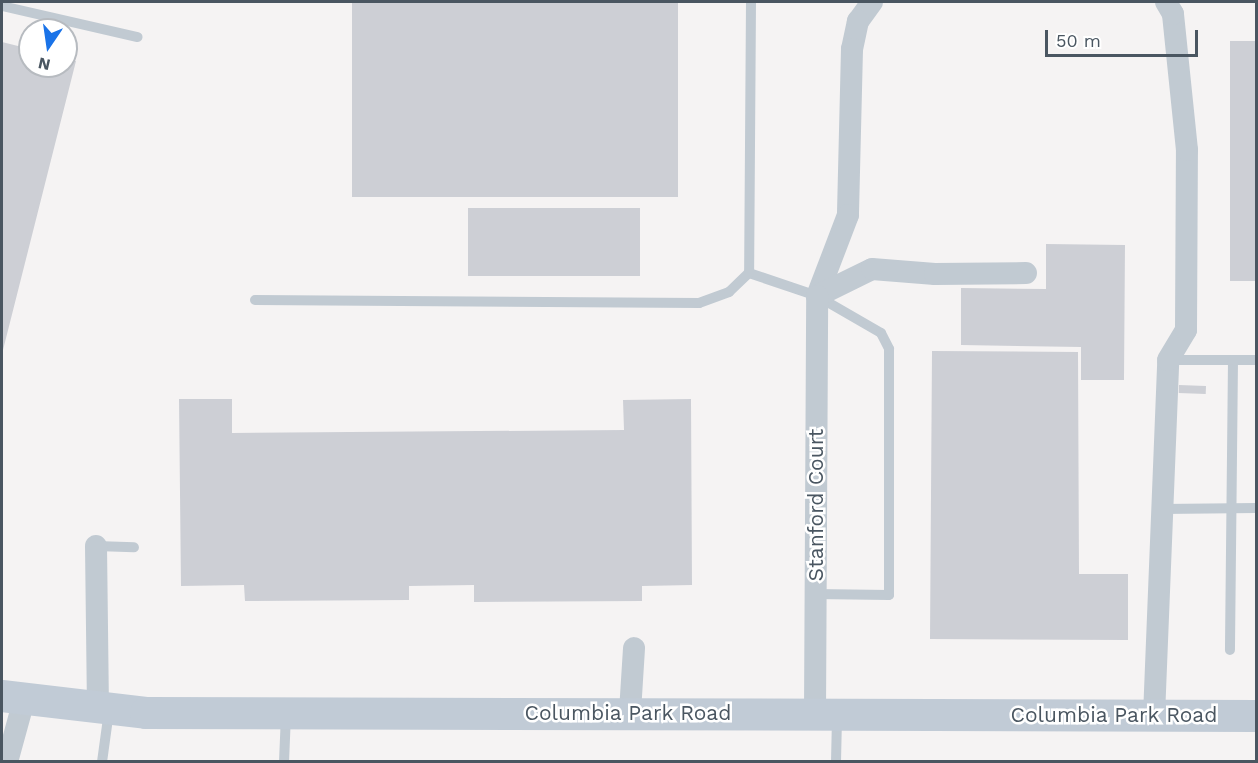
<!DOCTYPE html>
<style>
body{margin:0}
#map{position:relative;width:1258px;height:763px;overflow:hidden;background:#f5f3f3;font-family:"Work Sans",sans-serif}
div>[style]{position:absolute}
.building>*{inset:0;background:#cdcfd5;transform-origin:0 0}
.lane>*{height:10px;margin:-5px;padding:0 5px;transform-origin:5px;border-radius:5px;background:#c1cad2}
.street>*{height:22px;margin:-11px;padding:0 11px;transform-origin:11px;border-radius:11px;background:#c1cad2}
.secondary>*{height:32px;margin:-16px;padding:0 16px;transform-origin:16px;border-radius:16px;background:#c1cbd6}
span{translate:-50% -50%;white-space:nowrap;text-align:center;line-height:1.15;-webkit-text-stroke:5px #fff;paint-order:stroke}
.street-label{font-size:21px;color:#4a5661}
.frame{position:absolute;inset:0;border:3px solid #4a5661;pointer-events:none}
.north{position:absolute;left:18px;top:18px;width:60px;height:60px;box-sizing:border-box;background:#fff;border:2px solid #b7bbc0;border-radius:50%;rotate:193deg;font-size:16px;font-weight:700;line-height:24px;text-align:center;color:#4a5661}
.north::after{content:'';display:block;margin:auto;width:21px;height:27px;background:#1a73e8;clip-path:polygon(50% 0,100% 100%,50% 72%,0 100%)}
.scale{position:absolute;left:1045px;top:30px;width:153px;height:27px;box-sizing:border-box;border:3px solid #4a5661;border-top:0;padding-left:8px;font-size:18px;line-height:21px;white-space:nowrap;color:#4a5661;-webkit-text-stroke:4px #fff;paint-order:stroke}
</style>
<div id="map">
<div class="building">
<div style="left:352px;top:2px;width:326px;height:195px"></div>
<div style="left:1230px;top:41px;width:26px;height:240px"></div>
<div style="clip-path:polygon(2px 42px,30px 49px,30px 66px,66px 66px,66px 58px,76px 61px,2px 354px)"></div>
<div style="left:468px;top:208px;width:172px;height:68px"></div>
<div style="clip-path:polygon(1046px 244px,1125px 245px,1124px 380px,1081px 380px,1081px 347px,961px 345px,961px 288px,1046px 289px)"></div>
<div style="clip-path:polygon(932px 351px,1078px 352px,1079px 574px,1128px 574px,1128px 640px,930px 639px)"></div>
<div style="left:1179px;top:385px;width:27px;height:8px;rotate:2deg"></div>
<div style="clip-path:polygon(179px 399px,232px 399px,232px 433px,624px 430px,623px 400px,691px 399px,692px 585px,642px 586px,642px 601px,474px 602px,474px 585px,409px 586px,409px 600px,245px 601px,244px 585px,181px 586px)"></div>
</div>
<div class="lane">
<div style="left:751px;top:2px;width:271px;rotate:90.4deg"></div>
<div style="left:749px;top:273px;width:72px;rotate:18.7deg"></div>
<div style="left:817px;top:296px;width:74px;rotate:30deg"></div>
<div style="left:881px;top:333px;width:18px;rotate:63deg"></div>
<div style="left:889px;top:349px;width:246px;rotate:90deg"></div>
<div style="left:889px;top:595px;width:74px;rotate:-179.2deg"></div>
<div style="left:2px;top:6px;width:139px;rotate:12.9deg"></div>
<div style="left:255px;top:300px;width:444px;rotate:0.4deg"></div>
<div style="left:699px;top:303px;width:32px;rotate:-20deg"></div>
<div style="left:729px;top:292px;width:28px;rotate:-44deg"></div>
<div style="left:1168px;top:360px;width:65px"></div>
<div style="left:1233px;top:360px;width:290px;rotate:90.6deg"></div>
<div style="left:1233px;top:360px;width:23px"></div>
<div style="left:1162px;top:509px;width:94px;rotate:-0.6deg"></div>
<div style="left:96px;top:546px;width:38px;rotate:2deg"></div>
<div style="left:102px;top:762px;width:51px;rotate:-82.2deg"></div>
<div style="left:284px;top:762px;width:47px;rotate:-87.6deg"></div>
<div style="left:836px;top:762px;width:45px;rotate:-88.7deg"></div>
</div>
<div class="street">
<div style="left:872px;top:2px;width:24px;rotate:126deg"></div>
<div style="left:858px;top:21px;width:29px;rotate:102deg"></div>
<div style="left:852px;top:49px;width:166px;rotate:91.4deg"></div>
<div style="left:848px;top:215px;width:87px;rotate:110.9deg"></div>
<div style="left:817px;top:296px;width:61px;rotate:-26.1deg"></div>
<div style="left:872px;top:269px;width:63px;rotate:4.5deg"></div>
<div style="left:935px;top:274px;width:91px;rotate:-0.6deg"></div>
<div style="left:96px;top:546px;width:164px;rotate:89.3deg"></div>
<div style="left:630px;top:712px;width:64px;rotate:-86.4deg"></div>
<div style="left:815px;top:713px;width:417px;rotate:-89.7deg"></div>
<div style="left:1154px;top:716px;width:356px;rotate:-87.7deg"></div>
<div style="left:1168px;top:360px;width:35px;rotate:-59deg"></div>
<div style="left:1186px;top:330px;width:180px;rotate:-89.7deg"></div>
<div style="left:1187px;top:150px;width:137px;rotate:-95.9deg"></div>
<div style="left:1173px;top:14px;width:14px;rotate:-120deg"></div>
<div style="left:7px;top:762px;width:64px;rotate:-74.7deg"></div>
</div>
<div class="secondary">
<div style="left:2px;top:696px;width:145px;rotate:6.7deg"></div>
<div style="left:146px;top:713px;width:1110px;rotate:0.15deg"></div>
</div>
<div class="street-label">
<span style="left:816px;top:505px;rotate:-90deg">Stanford Court</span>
<span style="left:628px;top:713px">Columbia Park Road</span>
<span style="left:1114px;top:715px">Columbia Park Road</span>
</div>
<div class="frame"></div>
<div class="north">N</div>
<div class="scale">50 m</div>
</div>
